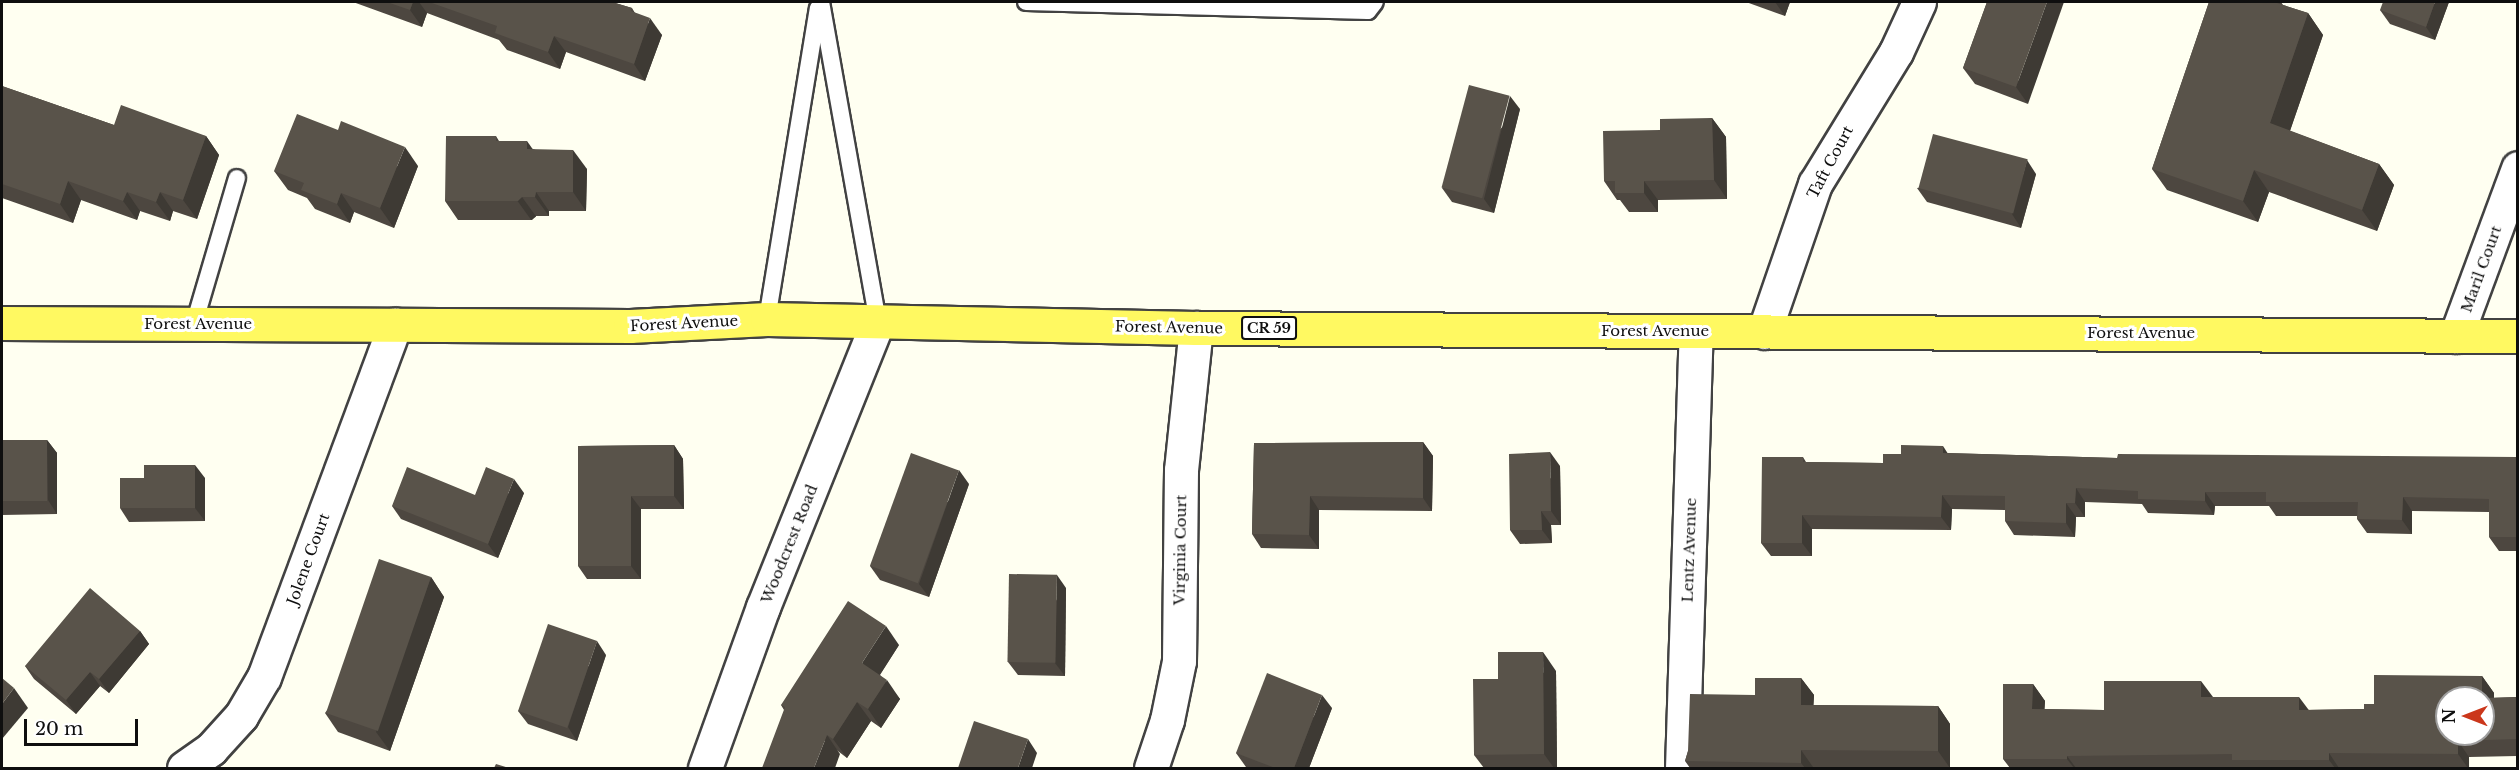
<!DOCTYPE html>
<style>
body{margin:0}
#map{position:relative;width:2519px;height:770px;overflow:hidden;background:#fffff1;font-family:"Libre Baskerville",serif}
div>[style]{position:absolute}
.roads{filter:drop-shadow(2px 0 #424242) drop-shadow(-2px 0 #424242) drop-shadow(0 2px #424242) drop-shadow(0 -2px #424242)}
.service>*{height:16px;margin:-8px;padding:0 8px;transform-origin:8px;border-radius:8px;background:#fff}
.minor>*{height:33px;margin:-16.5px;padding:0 16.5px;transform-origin:16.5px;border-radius:16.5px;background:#fff}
.primary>*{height:33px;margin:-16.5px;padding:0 16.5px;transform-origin:16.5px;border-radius:16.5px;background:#fff961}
.wall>*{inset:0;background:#4d4740}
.shaded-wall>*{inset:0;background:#3e3a34;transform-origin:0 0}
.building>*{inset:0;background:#59534a;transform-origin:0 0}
span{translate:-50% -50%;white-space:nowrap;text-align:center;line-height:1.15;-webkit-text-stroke:6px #fff;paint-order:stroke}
.shield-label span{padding:2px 4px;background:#fff;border:2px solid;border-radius:4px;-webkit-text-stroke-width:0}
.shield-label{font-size:14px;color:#0f0f0f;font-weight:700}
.street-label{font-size:15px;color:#0f0f0f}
.frame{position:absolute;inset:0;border:3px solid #0f0f0f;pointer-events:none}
.north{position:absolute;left:2435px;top:686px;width:60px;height:60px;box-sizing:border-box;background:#fff;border:2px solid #9f9f9f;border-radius:50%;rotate:270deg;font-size:16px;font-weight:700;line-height:24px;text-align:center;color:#0f0f0f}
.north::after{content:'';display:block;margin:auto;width:21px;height:27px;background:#cb371b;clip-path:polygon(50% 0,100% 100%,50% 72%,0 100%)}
.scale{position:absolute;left:24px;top:719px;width:114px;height:27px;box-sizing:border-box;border:3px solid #0f0f0f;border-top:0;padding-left:8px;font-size:18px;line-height:21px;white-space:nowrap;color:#0f0f0f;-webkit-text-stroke:4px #fff;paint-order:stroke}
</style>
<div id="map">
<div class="roads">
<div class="service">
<div style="left:821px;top:2px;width:324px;rotate:79.9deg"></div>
<div style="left:1026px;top:2px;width:342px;rotate:1.5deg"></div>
<div style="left:1368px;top:11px;width:11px;rotate:-52deg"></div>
<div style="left:767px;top:319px;width:315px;rotate:-80.7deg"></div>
<div style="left:194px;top:324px;width:152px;rotate:-73.6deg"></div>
</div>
<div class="minor">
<div style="left:1764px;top:332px;width:157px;rotate:-71deg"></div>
<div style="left:1815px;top:184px;width:155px;rotate:-58.5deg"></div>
<div style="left:1896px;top:52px;width:55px;rotate:-65.3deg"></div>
<div style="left:2456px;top:336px;width:179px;rotate:-69.7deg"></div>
<div style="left:184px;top:768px;width:33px;rotate:-35deg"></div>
<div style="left:211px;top:749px;width:45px;rotate:-47.7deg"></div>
<div style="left:241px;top:716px;width:45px;rotate:-59.5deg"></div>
<div style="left:264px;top:677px;width:376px;rotate:-69.6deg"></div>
<div style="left:705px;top:768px;width:171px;rotate:-70.2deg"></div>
<div style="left:763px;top:607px;width:308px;rotate:-68.1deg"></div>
<div style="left:1151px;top:768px;width:51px;rotate:-71.6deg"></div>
<div style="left:1167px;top:720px;width:60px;rotate:-78.5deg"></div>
<div style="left:1179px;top:661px;width:191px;rotate:-89.4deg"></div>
<div style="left:1181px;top:470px;width:143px;rotate:-84deg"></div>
<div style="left:1682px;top:768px;width:437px;rotate:-88.2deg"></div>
</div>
<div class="primary">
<div style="left:2px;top:323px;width:628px;rotate:0.27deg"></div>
<div style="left:630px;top:326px;width:137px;rotate:-2.9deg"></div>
<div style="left:767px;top:319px;width:429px;rotate:1.2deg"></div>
<div style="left:1196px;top:328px;width:1322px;rotate:0.35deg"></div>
</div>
</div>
<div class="wall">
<div style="clip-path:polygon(353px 2px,612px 2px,632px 8px,635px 13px,662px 35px,645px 81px,566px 52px,560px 69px,507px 50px,499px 40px,427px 13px,422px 27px)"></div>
<div style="clip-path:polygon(1746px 2px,1790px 2px,1785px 16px)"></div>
<div style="clip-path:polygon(1987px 2px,2028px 104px,1975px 84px,1963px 68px)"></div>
<div style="clip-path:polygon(2209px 2px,2281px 2px,2283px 5px,2308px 13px,2323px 35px,2290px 131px,2379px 164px,2394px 185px,2377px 231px,2269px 192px,2258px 222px,2167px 190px,2152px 169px)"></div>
<div style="clip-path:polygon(2449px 2px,2435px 40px,2390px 24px,2380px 10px)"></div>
<div style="clip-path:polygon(2px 86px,114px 125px,206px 136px,219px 155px,197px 219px,173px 211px,170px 221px,140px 211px,137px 220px,81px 200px,73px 223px,2px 198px)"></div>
<div style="clip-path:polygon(1520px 109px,1494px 213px,1452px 202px,1442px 188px)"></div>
<div style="clip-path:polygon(1712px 118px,1726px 137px,1727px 199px,1658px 200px,1658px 212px,1629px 212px,1620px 200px,1617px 200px,1604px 181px,1660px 130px)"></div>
<div style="clip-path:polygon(496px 136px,499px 141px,533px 149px,587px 169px,586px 211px,549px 211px,549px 216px,536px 216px,532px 220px,458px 220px,445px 201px)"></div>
<div style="clip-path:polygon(418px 166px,394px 228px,354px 212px,350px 223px,315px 209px,307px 198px,288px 190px,274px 171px)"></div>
<div style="clip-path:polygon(2036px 174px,2021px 228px,1927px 202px,1917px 188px)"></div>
<div style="clip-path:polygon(2px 440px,47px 440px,57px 453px,57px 514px,2px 515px)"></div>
<div style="clip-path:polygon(1423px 442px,1433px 456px,1432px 511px,1319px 510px,1319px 549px,1261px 548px,1252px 534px,1254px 443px)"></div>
<div style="clip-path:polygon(674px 445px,683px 459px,684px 509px,641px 509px,641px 579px,587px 579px,578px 566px,578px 446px)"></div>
<div style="clip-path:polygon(1948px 453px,2117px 458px,2517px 457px,2517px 551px,2499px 551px,2489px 537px,2489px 512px,2412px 511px,2412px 534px,2367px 533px,2357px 519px,2357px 516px,2276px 516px,2269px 506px,2215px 506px,2214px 515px,2148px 513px,2142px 504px,2085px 502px,2085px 517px,2076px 517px,2075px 537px,2014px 535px,2005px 521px,2005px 510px,1952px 509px,1951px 530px,1812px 529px,1812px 556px,1771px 556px,1761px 543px,1803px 457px,1806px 462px,1883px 463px,1901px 454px)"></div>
<div style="clip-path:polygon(1560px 466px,1561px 525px,1551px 525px,1552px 543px,1520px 544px,1510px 530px)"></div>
<div style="clip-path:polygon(205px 478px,205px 521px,129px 522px,120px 508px)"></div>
<div style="clip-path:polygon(969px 484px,929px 597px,880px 580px,870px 566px)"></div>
<div style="clip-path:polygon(524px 493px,498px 558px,401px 519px,392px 506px,475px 495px)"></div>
<div style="clip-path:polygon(431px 577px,444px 597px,390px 751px,338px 732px,325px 713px)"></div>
<div style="clip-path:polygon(1066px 588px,1065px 676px,1018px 675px,1008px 662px)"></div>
<div style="clip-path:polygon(140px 631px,149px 644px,109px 693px,100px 686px,76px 714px,34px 679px,25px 666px)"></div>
<div style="clip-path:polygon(899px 645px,880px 675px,900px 699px,881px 728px,871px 721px,847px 758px,784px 710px,781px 705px)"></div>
<div style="clip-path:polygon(606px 655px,577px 741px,528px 724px,518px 711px)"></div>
<div style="clip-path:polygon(1556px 671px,1557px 768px,1484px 768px,1474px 755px,1498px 679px)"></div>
<div style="clip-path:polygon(2482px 676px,2494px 693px,2494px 698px,2517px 697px,2517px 756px,2469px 757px,2469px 768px,2010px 768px,2003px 759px,2033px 684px,2045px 701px,2044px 709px,2104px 710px,2213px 697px,2309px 710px,2364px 709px,2374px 704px)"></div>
<div style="clip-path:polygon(1801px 678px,1814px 695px,1813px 705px,1938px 706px,1950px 724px,1950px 768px,1813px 767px,1813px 768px,1690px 768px,1685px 761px,1688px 751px,1755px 695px)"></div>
<div style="clip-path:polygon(1332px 708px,1309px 768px,1250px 768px,1246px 767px,1236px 753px)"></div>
</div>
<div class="shaded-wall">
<div style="clip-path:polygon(413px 2px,419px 2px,427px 13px,422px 27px,410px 10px)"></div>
<div style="clip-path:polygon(1775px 2px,1790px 2px,1785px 16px)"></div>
<div style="clip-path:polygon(2047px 2px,2064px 2px,2028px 104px,2016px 87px)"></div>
<div style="clip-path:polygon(2435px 2px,2449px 2px,2435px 40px,2426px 27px)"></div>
<div style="clip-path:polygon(2308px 13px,2323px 35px,2285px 145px,2270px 123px)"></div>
<div style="clip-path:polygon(650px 18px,662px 35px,645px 81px,634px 64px)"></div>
<div style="clip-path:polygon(554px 36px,566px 52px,560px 69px,548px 52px)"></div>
<div style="clip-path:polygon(1510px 96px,1520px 109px,1494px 213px,1484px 199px)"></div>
<div style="clip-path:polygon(1712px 118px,1726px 137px,1727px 199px,1714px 180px)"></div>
<div style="clip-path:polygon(206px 136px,219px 155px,197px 219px,183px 200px)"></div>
<div style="clip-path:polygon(527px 141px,541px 161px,527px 149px)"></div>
<div style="clip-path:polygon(405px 147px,418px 166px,394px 228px,380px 208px)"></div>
<div style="clip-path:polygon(573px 150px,587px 169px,586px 211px,573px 192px)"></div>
<div style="clip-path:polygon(2027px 160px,2036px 174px,2021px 228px,2012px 214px)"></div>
<div style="clip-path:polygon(2379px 164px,2394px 185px,2377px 231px,2362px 210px)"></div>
<div style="clip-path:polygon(2254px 170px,2269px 192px,2258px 222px,2243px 201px)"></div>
<div style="clip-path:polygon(68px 181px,81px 200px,73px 223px,60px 204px)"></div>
<div style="clip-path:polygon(1644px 181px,1658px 200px,1658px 212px,1644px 193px)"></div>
<div style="clip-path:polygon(127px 192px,140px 211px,137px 220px,123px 201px)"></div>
<div style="clip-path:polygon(160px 192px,173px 211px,170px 221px,156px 202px)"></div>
<div style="clip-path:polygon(536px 192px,549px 211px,549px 216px,535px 197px)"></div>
<div style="clip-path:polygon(341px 193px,354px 212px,350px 223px,337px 204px)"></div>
<div style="left:522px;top:197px;width:24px;height:6px;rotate:54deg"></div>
<div style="clip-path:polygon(47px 440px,57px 453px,57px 514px,48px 500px)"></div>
<div style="clip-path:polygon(1423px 442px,1433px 456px,1432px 511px,1423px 498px)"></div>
<div style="clip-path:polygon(674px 445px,683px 459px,684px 509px,674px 496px)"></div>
<div style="clip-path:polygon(1943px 446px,1952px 460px,1943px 453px)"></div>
<div style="clip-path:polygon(1550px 452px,1560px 466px,1561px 525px,1551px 511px)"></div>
<div style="clip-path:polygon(195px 465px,205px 478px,205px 521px,195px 508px)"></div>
<div style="clip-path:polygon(959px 470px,969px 484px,929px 597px,919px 584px)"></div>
<div style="clip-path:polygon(514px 479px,524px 493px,498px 558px,488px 544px)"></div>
<div style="clip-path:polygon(2076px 488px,2085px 502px,2085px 517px,2075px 503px)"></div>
<div style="clip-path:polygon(2205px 492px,2215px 506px,2214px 515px,2205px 501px)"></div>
<div style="clip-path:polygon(1942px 495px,1952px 509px,1951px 530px,1941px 517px)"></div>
<div style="clip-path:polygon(631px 496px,641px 509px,641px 579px,631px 566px)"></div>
<div style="clip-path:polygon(1310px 496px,1319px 510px,1319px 549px,1309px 535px)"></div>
<div style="clip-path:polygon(2403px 497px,2412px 511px,2412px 534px,2402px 520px)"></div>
<div style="clip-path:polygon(2066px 503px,2076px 517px,2075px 537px,2066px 523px)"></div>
<div style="clip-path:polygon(1541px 511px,1551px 525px,1552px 543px,1542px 530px)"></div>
<div style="clip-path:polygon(1802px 515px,1812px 529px,1812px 556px,1802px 543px)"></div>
<div style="clip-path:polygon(1057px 575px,1066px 588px,1065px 676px,1055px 663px)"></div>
<div style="clip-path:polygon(431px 577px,444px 597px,390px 751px,376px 732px)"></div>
<div style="clip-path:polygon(886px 626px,899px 645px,875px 682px,862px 663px)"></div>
<div style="clip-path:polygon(140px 631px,149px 644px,109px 693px,99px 679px)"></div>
<div style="clip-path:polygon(597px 641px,606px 655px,577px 741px,568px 727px)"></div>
<div style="clip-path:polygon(1543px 652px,1556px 671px,1557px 768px,1554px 768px,1544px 754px)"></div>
<div style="clip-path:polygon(90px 672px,100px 686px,76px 714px,66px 700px)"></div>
<div style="clip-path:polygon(2482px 676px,2494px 693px,2494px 714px,2482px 698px)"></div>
<div style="clip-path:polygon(1801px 678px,1814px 695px,1813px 722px,1801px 705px)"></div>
<div style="clip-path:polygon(887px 680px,900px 699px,881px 728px,868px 709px)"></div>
<div style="clip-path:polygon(2201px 681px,2213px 697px,2201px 697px)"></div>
<div style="clip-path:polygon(2033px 684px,2045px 701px,2044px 725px,2032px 709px)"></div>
<div style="clip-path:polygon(14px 688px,28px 708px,2px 739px,2px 704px)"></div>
<div style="clip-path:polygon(1322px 695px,1332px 708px,1309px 768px,1294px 768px)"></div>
<div style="clip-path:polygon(2299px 697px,2311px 713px,2299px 710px)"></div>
<div style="clip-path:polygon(857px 702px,871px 721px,847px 758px,833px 739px)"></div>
<div style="clip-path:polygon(1938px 706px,1950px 724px,1950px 768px,1938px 751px)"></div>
<div style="clip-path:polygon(827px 735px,840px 754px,835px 768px,814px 768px)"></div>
<div style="clip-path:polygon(1028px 739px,1037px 753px,1032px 768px,1018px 768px)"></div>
<div style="clip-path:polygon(2458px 741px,2469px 757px,2469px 768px,2468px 768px,2458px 754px)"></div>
<div style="clip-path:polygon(1801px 750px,1813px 767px,1813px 768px,1805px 768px,1801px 763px)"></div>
<div style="clip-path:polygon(2329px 753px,2339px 768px,2335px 768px,2329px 760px)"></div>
<div style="clip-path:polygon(2067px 756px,2076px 768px,2074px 768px,2067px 759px)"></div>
</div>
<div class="building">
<div style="clip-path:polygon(387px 2px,413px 2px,410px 10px)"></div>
<div style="clip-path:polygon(429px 2px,612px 2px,632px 8px,631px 11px,650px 18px,634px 64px,554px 36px,548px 52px,495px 33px,497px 26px)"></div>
<div style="clip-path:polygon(1987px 2px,2047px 2px,2016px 87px,1963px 68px)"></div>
<div style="clip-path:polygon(2209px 2px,2274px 2px,2308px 13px,2270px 123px,2379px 164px,2362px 210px,2254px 170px,2243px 201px,2152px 169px)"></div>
<div style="clip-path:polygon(2383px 2px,2435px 2px,2426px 27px,2380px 10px)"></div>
<div style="left:1469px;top:85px;width:42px;height:106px;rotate:15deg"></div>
<div style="clip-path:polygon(2px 86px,114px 125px,121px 105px,206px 136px,183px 200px,160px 192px,156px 202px,127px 192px,123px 201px,68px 181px,60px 204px,2px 184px)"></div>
<div style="clip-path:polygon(297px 114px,338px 130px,341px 121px,405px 147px,380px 208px,341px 193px,337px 204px,301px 190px,304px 183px,274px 171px)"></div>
<div style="clip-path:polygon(1712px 118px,1714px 180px,1644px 181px,1644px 193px,1615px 193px,1615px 181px,1604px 181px,1603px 131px,1660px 130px,1660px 119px)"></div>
<div style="left:1933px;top:134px;width:98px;height:56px;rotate:15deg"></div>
<div style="clip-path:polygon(446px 136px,496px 136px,496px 141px,527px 141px,527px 149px,573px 150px,573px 192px,536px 192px,535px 197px,522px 197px,518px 201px,445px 201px)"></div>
<div style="left:2px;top:440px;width:45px;height:61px"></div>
<div style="clip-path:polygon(1423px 442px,1423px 498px,1310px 496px,1309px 535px,1252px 534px,1254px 443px)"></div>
<div style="clip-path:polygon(674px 445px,674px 496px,631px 496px,631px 566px,578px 566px,578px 446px)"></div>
<div style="clip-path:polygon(1901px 445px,1943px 446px,1943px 453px,2117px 458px,2118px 454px,2517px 457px,2517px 537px,2489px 537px,2489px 499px,2403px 497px,2402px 520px,2357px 519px,2358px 502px,2266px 502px,2266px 492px,2205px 492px,2205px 501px,2138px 499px,2138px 491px,2076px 488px,2075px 503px,2066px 503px,2066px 523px,2005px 521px,2005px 496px,1942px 495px,1941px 517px,1802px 515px,1802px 543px,1761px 543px,1762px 457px,1803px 457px,1803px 462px,1883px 463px,1883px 454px,1901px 454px)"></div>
<div style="clip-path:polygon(1550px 452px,1551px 511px,1541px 511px,1542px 530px,1510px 530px,1509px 454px)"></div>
<div style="left:911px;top:453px;width:51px;height:120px;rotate:20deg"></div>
<div style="clip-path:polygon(144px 465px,195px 465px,195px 508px,120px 508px,120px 478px,144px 478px)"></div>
<div style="clip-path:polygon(407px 467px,475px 495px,486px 467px,514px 479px,488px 544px,392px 506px)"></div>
<div style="left:379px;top:559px;width:55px;height:163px;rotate:19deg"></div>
<div style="left:1009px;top:574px;width:48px;height:88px;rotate:1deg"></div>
<div style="clip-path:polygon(90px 588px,140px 631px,99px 679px,90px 672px,66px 700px,25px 666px)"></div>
<div style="clip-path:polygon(848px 601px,886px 626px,862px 663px,887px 680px,868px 709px,857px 702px,833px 739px,827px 735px,814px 768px,762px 768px,785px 707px,781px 705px)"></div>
<div style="left:548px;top:624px;width:52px;height:92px;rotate:19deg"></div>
<div style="clip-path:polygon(1498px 652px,1543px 652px,1544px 754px,1474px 755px,1473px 679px,1498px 679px)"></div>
<div style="clip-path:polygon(1267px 673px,1322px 695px,1294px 768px,1275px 768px,1236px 753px)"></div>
<div style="clip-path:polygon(evenodd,2374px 675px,2482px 676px,2482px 698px,2517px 697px,2517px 739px,2458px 741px,2458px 754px,2329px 753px,2329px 760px,2232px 760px,2232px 754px,2067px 756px,2067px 759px,2003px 759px,2003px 684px,2033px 684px,2032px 709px,2104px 710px,2104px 681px,2201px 681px,2201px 697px,2299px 697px,2299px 710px,2364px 709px,2364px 704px,2374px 704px,2374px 675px,2447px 698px,2483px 698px,2483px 734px,2447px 734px,2447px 698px)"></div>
<div style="clip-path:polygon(2px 678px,14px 688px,2px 704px)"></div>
<div style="clip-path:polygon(1755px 678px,1801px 678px,1801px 705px,1938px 706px,1938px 751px,1801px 750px,1801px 763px,1685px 761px,1688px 751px,1690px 694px,1755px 695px)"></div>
<div style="clip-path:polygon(974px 721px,1028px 739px,1018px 768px,958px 768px)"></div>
<div style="clip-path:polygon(496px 764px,509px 768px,494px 768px)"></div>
</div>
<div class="shield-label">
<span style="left:1269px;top:328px">CR 59</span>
</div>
<div class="street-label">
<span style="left:1830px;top:162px;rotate:-62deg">Taft Court</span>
<span style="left:2481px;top:269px;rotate:-70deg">Maril Court</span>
<span style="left:684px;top:323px;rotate:-3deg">Forest Avenue</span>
<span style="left:198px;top:324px">Forest Avenue</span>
<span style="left:1169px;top:327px;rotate:1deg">Forest Avenue</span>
<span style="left:1655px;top:331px">Forest Avenue</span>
<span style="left:2141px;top:333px">Forest Avenue</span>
<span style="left:789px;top:544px;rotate:-68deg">Woodcrest Road</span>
<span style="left:1180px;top:550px;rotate:-89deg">Virginia Court</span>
<span style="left:1689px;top:550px;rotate:-88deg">Lentz Avenue</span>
<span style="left:308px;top:559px;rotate:-70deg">Jolene Court</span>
</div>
<div class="frame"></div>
<div class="north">N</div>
<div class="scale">20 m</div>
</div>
